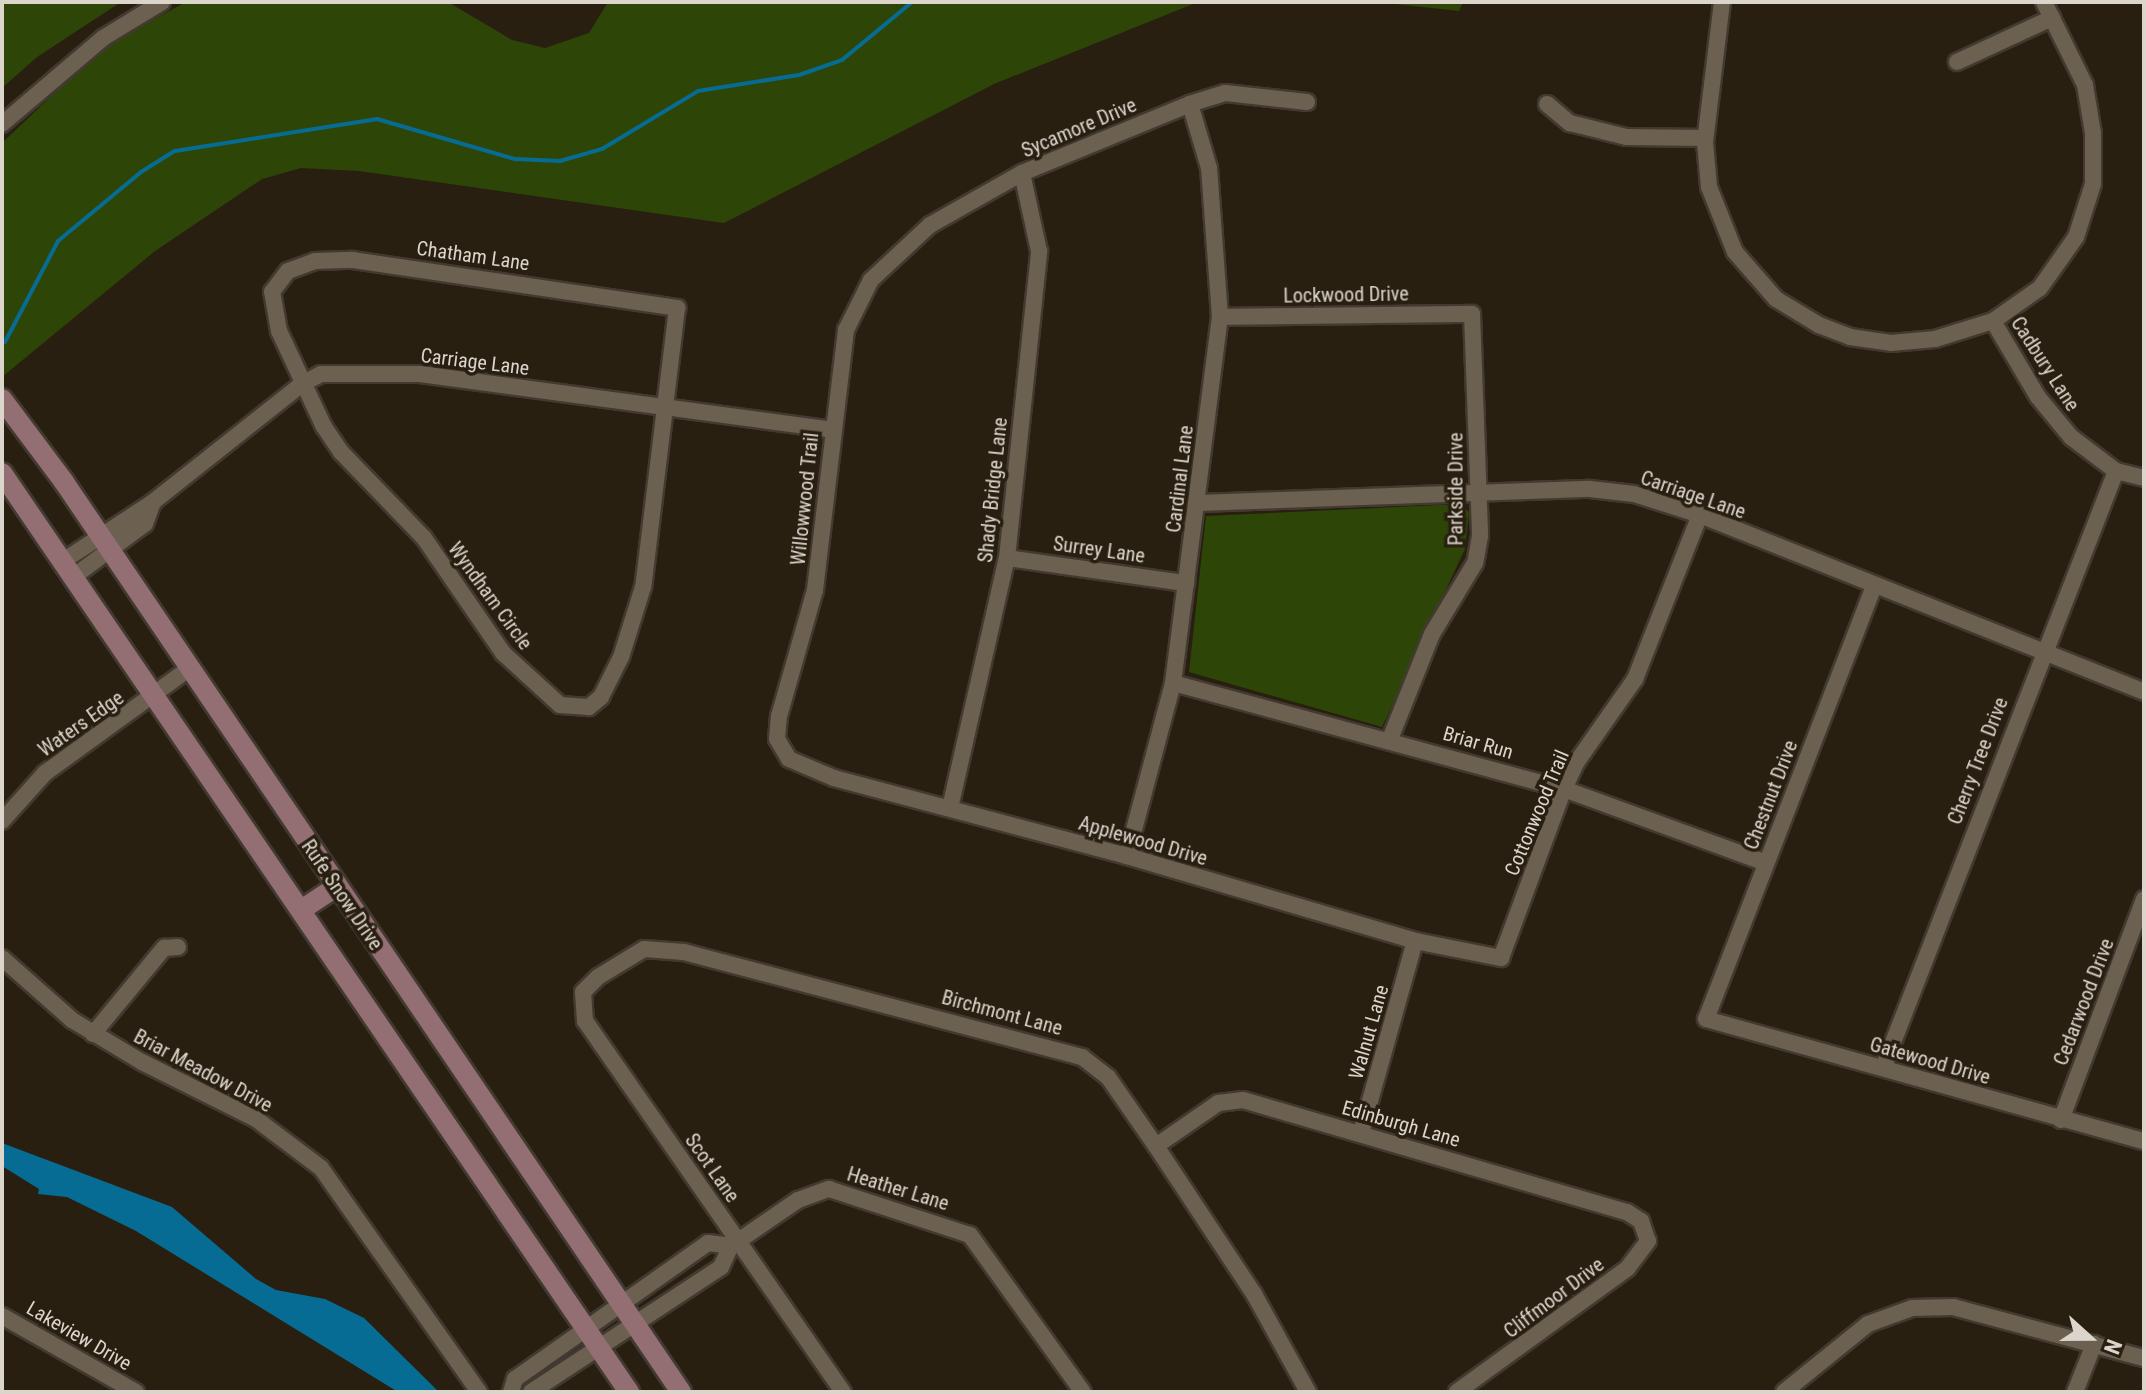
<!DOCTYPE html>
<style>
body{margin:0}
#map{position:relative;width:2146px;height:1394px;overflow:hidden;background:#291f11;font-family:"Roboto Condensed",sans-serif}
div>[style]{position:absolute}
.green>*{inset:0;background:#2d4607}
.water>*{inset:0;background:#076c93}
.stream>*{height:4px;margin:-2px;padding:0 2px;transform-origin:2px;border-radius:2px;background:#076c93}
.roads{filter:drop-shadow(2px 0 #423a31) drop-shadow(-2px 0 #423a31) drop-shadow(0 2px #423a31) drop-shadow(0 -2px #423a31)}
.minor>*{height:16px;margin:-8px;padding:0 8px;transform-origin:8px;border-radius:8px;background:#6c6050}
.secondary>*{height:20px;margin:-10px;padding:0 10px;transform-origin:10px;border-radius:10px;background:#936e72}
span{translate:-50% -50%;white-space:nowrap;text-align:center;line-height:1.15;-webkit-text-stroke:7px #291f11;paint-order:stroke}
.street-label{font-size:20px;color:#dcd5cc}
.frame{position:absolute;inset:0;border:4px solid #dcd5cc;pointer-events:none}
.north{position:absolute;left:2050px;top:1298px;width:80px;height:80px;-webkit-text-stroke:6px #291f11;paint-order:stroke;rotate:111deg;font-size:22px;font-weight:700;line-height:32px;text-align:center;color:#dcd5cc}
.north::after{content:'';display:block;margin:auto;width:28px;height:36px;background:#dcd5cc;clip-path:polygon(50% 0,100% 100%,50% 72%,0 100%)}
</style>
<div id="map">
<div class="green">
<div style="clip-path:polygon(2px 2px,121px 2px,37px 57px,2px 88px)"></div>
<div style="clip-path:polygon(186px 2px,448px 2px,512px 40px,545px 48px,589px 33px,608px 2px,1198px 2px,994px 84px,724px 223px,359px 171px,301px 168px,262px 179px,155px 251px,2px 377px,2px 143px,103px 47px)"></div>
<div style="clip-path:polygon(1377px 2px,1463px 2px,1459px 11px)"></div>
<div style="clip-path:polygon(1461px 504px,1469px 512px,1465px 549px,1382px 727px,1189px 672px,1206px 516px)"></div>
</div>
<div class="water">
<div style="clip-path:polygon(2px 1143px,172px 1207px,256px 1279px,276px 1290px,325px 1299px,364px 1318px,439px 1392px,398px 1392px,136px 1231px,67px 1197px,38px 1194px,39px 1189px,2px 1166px)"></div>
</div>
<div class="stream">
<div style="left:5px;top:342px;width:114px;rotate:-62.3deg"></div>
<div style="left:58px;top:241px;width:108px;rotate:-39.7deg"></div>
<div style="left:141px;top:172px;width:40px;rotate:-32deg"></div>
<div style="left:175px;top:151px;width:205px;rotate:-9deg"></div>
<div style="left:377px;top:119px;width:144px;rotate:16.2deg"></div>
<div style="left:515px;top:159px;width:45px;rotate:2.5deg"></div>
<div style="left:560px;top:161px;width:44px;rotate:-15.9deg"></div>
<div style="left:602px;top:149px;width:112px;rotate:-31.1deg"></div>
<div style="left:698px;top:91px;width:102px;rotate:-9deg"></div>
<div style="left:799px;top:75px;width:46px;rotate:-19.2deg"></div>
<div style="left:842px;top:60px;width:91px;rotate:-39.6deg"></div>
</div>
<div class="roads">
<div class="minor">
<div style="left:1722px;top:2px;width:141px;rotate:96.9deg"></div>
<div style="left:1705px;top:142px;width:45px;rotate:84.9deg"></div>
<div style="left:1709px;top:187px;width:70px;rotate:68.2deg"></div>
<div style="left:1735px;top:252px;width:62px;rotate:48.9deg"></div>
<div style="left:1776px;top:299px;width:50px;rotate:31.2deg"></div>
<div style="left:1819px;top:325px;width:33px;rotate:21deg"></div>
<div style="left:1850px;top:337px;width:41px;rotate:8.3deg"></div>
<div style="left:1891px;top:343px;width:44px;rotate:-5.2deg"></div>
<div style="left:1935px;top:339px;width:61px;rotate:-17.2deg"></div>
<div style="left:1993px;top:321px;width:57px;rotate:-35.1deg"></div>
<div style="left:2040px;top:288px;width:62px;rotate:-54.8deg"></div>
<div style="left:2076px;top:237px;width:56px;rotate:-72.2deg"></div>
<div style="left:2093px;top:184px;width:51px;rotate:-90deg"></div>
<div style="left:2093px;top:133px;width:49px;rotate:-99.5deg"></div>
<div style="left:2085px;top:85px;width:93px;rotate:-116.3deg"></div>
<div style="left:1957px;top:62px;width:105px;rotate:-24.9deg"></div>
<div style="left:1307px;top:102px;width:82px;rotate:-173.7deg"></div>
<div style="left:1225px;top:93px;width:37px;rotate:163deg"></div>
<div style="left:1190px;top:104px;width:182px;rotate:157.7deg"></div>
<div style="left:1022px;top:173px;width:106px;rotate:150.5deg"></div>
<div style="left:930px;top:225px;width:81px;rotate:137deg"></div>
<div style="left:871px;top:280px;width:56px;rotate:116.6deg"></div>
<div style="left:846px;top:330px;width:262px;rotate:96.8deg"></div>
<div style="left:815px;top:590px;width:131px;rotate:105.9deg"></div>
<div style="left:779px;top:716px;width:23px;rotate:95deg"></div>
<div style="left:777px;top:739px;width:23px;rotate:59deg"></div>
<div style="left:789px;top:759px;width:49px;rotate:22.9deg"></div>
<div style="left:834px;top:778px;width:303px;rotate:14.9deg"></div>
<div style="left:1127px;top:856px;width:300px;rotate:16.4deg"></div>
<div style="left:1415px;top:941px;width:88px;rotate:11.2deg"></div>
<div style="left:1501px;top:958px;width:180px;rotate:-69.6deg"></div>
<div style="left:1564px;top:789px;width:29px;rotate:-65deg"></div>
<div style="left:1576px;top:763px;width:103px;rotate:-54.9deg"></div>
<div style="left:1635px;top:679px;width:176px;rotate:-68.4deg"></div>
<div style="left:1547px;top:104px;width:30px;rotate:40deg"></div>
<div style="left:1570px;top:123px;width:58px;rotate:14deg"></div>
<div style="left:1626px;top:137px;width:79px;rotate:0.7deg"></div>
<div style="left:2px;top:124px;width:133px;rotate:-40.4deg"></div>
<div style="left:103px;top:38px;width:69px;rotate:-31.4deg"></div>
<div style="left:353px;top:260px;width:328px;rotate:8.4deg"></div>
<div style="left:677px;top:308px;width:281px;rotate:96.9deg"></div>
<div style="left:643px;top:587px;width:73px;rotate:107.4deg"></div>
<div style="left:621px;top:657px;width:45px;rotate:116.6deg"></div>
<div style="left:601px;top:697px;width:16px;rotate:140deg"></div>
<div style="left:589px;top:707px;width:29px;rotate:-176deg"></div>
<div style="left:560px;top:705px;width:77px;rotate:-137.6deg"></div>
<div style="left:503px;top:653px;width:140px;rotate:-124.5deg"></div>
<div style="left:424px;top:538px;width:120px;rotate:-134deg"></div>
<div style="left:341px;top:452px;width:30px;rotate:-124deg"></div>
<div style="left:324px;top:427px;width:106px;rotate:-115.1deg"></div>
<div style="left:279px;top:331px;width:40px;rotate:-100deg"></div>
<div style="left:272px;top:292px;width:26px;rotate:-53deg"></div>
<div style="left:288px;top:271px;width:29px;rotate:-20deg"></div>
<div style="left:315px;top:261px;width:38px;rotate:-2deg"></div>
<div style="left:1220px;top:317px;width:252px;rotate:-0.7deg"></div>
<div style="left:1472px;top:314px;width:222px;rotate:87.9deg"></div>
<div style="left:1480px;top:536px;width:27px;rotate:100deg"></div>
<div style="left:1475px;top:563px;width:83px;rotate:121.2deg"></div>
<div style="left:1432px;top:634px;width:113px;rotate:111.8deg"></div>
<div style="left:1993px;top:321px;width:88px;rotate:59.4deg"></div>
<div style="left:2038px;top:397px;width:52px;rotate:50.5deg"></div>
<div style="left:2071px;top:437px;width:56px;rotate:37.1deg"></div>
<div style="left:2116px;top:471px;width:29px;rotate:14deg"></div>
<div style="left:1199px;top:503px;width:391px;rotate:-2.1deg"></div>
<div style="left:1590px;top:489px;width:44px;rotate:6.5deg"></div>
<div style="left:1634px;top:494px;width:69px;rotate:17.7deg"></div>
<div style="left:1700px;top:515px;width:478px;rotate:21.7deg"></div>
<div style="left:1007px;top:558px;width:181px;rotate:8deg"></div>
<div style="left:63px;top:561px;width:108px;rotate:-33.2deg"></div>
<div style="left:153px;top:502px;width:190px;rotate:-38.4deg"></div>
<div style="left:302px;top:384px;width:21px;rotate:-28deg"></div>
<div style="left:321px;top:374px;width:99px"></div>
<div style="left:420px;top:374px;width:416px;rotate:7.7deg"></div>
<div style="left:73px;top:577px;width:89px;rotate:-36.4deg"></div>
<div style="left:145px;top:524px;width:23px;rotate:-70deg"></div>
<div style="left:1874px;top:586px;width:464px;rotate:111.2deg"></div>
<div style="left:1706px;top:1019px;width:455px;rotate:15.6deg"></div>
<div style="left:1173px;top:683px;width:405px;rotate:15.2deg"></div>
<div style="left:1564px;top:789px;width:215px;rotate:20.1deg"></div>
<div style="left:950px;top:808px;width:256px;rotate:-77.2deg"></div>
<div style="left:1007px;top:558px;width:309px;rotate:-84deg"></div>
<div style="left:1039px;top:251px;width:80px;rotate:-102.3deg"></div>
<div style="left:2px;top:821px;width:64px;rotate:-48.1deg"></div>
<div style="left:45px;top:773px;width:179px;rotate:-35.9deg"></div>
<div style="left:1127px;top:856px;width:179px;rotate:-75.1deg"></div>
<div style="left:1173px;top:683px;width:369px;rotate:-82.7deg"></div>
<div style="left:1220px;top:317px;width:149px;rotate:-94.2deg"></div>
<div style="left:1209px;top:168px;width:67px;rotate:-106.5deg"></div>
<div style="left:2px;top:958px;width:94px;rotate:41.5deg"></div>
<div style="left:72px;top:1020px;width:82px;rotate:31deg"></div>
<div style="left:142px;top:1062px;width:127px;rotate:26.6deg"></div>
<div style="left:256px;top:1119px;width:81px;rotate:37deg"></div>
<div style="left:321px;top:1168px;width:274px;rotate:54.8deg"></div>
<div style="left:93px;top:1034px;width:112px;rotate:-50.5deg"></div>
<div style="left:164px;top:948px;width:14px;rotate:-4deg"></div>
<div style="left:1883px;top:1068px;width:641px;rotate:-68.68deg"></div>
<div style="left:2061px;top:1120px;width:236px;rotate:-69.4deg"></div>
<div style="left:1361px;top:1133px;width:199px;rotate:-74.3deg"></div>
<div style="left:1156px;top:1146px;width:75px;rotate:-34.7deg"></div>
<div style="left:1218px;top:1103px;width:25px;rotate:-7deg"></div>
<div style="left:1243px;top:1100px;width:400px;rotate:16.3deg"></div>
<div style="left:1627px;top:1212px;width:17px;rotate:33deg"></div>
<div style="left:1641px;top:1221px;width:21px;rotate:71deg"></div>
<div style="left:1648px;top:1241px;width:34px;rotate:127deg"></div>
<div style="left:1628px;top:1268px;width:211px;rotate:144.1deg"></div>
<div style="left:2px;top:1316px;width:154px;rotate:29.6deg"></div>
<div style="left:511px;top:1392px;width:14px;rotate:-73deg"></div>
<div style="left:515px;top:1379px;width:236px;rotate:-35.2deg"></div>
<div style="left:708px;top:1243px;width:23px;rotate:7deg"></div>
<div style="left:531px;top:1392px;width:227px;rotate:-33.3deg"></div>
<div style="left:721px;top:1267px;width:23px;rotate:-65deg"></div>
<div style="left:731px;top:1246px;width:81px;rotate:-34.5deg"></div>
<div style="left:798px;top:1200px;width:33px;rotate:-20deg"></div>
<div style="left:829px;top:1189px;width:148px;rotate:18.1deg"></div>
<div style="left:970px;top:1235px;width:193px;rotate:54.3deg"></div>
<div style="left:843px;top:1392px;width:452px;rotate:-124.8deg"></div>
<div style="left:585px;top:1021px;width:29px;rotate:-94deg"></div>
<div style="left:583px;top:992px;width:21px;rotate:-45deg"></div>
<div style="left:598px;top:977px;width:54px;rotate:-31.3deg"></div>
<div style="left:644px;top:949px;width:40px;rotate:4.3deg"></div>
<div style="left:684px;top:952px;width:412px;rotate:14.8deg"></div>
<div style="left:1082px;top:1057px;width:33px;rotate:38deg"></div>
<div style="left:1108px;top:1077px;width:84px;rotate:55.2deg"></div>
<div style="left:1156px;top:1146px;width:178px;rotate:56.5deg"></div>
<div style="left:1254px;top:1294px;width:112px;rotate:61.1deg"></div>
<div style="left:1784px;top:1392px;width:108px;rotate:-39deg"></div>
<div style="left:1868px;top:1324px;width:47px;rotate:-20deg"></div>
<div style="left:1912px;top:1308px;width:41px;rotate:-1.4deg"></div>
<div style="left:1953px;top:1307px;width:198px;rotate:15deg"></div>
<div style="left:2075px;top:1392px;width:52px;rotate:-68.4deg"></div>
</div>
<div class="secondary">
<div style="left:2px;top:399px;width:104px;rotate:53.2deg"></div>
<div style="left:64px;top:482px;width:1099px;rotate:55.86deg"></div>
<div style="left:2px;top:473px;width:1113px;rotate:55.7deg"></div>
<div style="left:301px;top:910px;width:42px;rotate:-33.3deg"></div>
</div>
</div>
<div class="street-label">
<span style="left:1079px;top:128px;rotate:-23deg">Sycamore Drive</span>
<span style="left:473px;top:256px;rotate:8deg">Chatham Lane</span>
<span style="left:1346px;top:295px;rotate:-1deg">Lockwood Drive</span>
<span style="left:475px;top:362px;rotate:7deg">Carriage Lane</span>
<span style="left:2045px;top:364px;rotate:57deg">Cadbury Lane</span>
<span style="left:1180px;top:479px;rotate:-83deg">Cardinal Lane</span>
<span style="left:1456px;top:489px;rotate:-90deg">Parkside Drive</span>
<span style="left:993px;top:490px;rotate:-84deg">Shady Bridge Lane</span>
<span style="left:1693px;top:495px;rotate:19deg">Carriage Lane</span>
<span style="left:805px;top:499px;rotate:-84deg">Willowwood Trail</span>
<span style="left:1099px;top:550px;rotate:8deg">Surrey Lane</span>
<span style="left:490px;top:596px;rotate:54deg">Wyndham Circle</span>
<span style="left:81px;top:724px;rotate:-35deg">Waters Edge</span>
<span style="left:1478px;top:743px;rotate:16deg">Briar Run</span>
<span style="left:1978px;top:761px;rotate:-69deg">Cherry Tree Drive</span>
<span style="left:1771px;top:795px;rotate:-69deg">Chestnut Drive</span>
<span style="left:1537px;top:813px;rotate:-67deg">Cottonwood Trail</span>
<span style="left:1143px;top:841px;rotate:16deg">Applewood Drive</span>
<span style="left:342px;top:895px;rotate:56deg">Rufe Snow Drive</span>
<span style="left:2084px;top:1002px;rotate:-69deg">Cedarwood Drive</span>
<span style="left:1002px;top:1013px;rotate:15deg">Birchmont Lane</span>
<span style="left:1369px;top:1032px;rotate:-74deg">Walnut Lane</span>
<span style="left:1930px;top:1061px;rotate:16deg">Gatewood Drive</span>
<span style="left:203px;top:1071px;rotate:28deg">Briar Meadow Drive</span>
<span style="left:1401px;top:1124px;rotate:16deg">Edinburgh Lane</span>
<span style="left:712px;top:1168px;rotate:55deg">Scot Lane</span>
<span style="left:898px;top:1189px;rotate:17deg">Heather Lane</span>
<span style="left:1554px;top:1298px;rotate:-37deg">Cliffmoor Drive</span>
<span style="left:79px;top:1336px;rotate:30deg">Lakeview Drive</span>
</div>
<div class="frame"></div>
<div class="north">N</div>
</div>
